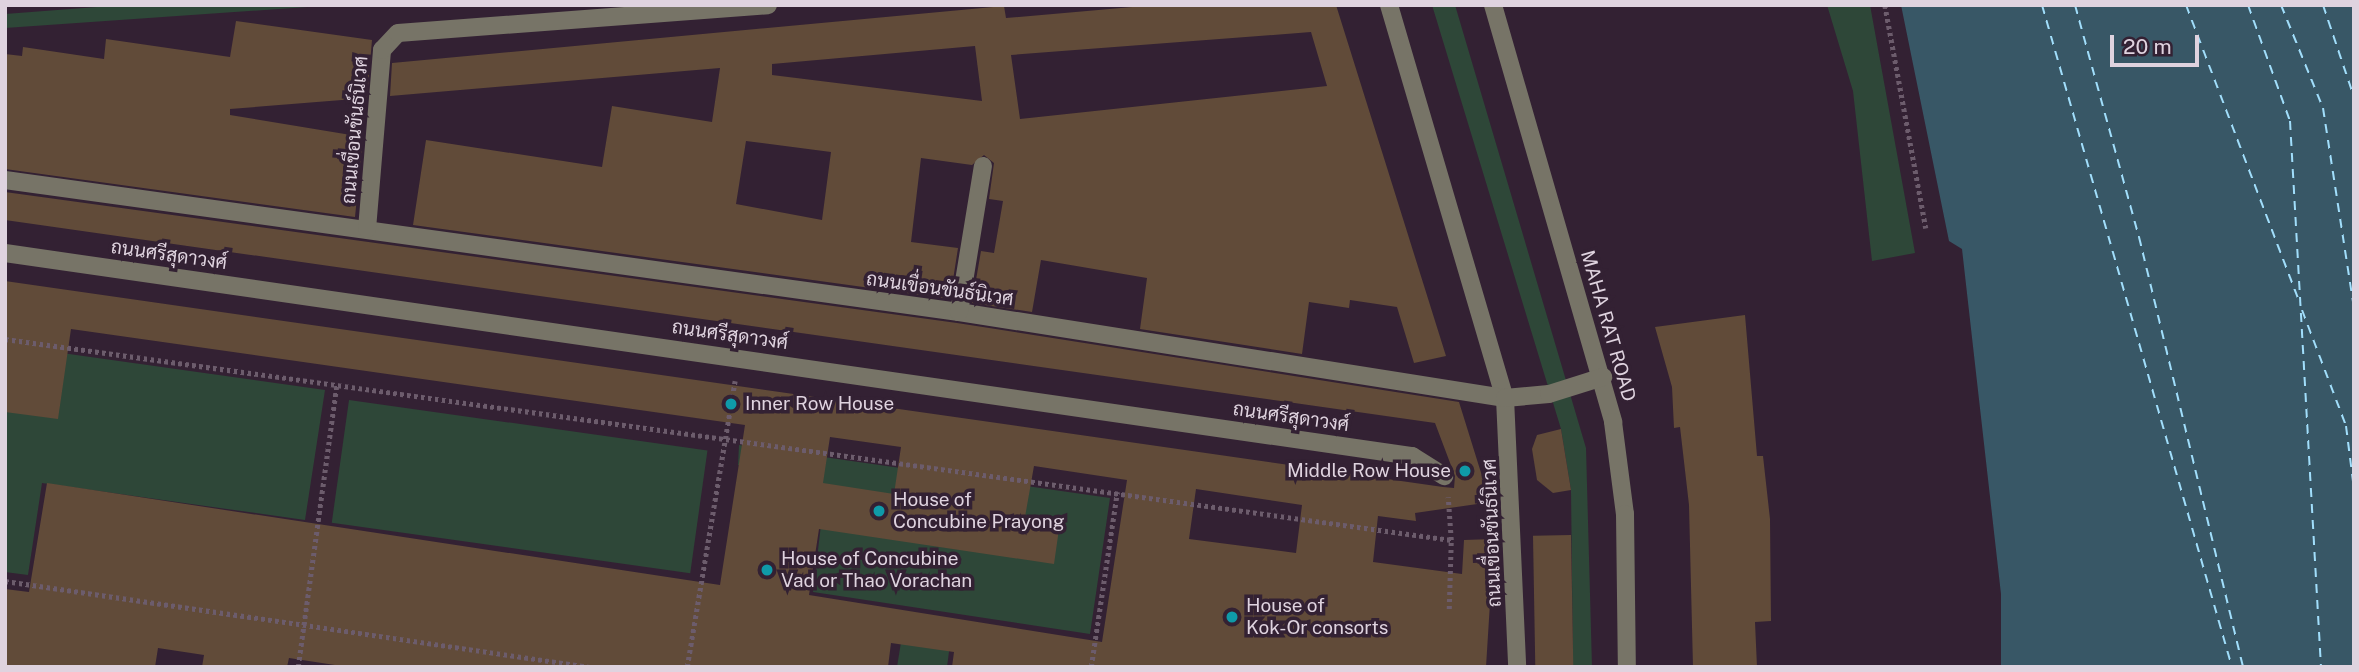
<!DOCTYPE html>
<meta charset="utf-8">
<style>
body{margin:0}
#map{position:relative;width:2359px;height:672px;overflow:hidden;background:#332133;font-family:"Public Sans",Sarabun,sans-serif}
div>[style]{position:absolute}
.green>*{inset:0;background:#2e4738;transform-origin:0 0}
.water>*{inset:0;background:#385766}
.ferry>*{height:2px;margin-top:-1px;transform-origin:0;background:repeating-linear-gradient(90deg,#a1defb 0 9px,transparent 0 16px)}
.building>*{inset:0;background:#614b39;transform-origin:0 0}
.path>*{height:4.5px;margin-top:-2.25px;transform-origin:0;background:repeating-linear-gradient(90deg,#6c5c6c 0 3.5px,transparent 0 7px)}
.minor>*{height:18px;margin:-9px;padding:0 9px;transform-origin:9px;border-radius:9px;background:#777467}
.dots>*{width:19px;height:19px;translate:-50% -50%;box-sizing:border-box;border:4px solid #332133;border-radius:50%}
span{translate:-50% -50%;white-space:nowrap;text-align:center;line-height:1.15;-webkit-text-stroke:7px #332133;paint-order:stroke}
.street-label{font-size:19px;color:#dfd3df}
.poi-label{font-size:19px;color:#dfd3df}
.left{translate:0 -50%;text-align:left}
.right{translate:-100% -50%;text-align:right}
.frame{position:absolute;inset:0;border:7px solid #dfd3df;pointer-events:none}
.scale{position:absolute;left:2110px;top:35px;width:89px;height:32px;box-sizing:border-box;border:4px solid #dfd3df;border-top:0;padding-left:9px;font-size:21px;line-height:24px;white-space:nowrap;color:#dfd3df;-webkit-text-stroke:5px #332133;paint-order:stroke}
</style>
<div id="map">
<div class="green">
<div style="clip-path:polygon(123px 5px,336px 5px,5px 28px,5px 14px)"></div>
<div style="clip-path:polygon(1432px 5px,1455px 5px,1586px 448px,1592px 667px,1573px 667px,1571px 490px,1561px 429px)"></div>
<div style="clip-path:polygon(1827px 5px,1870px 5px,1915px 253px,1872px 261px,1853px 91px)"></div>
<div style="clip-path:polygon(5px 345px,325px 390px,305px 520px,42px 483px,28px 575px,5px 572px)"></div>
<div style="left:349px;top:400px;width:362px;height:124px;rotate:8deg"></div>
<div style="clip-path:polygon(739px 445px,1110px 498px,1090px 634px,813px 592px,825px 491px,738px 465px)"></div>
<div style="clip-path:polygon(902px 636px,950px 644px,947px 667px,897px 667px)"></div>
</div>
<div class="water">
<div style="clip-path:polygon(1901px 5px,2354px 5px,2354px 667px,2001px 667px,2001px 594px,1962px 249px,1949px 241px)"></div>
</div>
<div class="ferry">
<div style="left:2042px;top:5px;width:689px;rotate:73.99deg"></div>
<div style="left:2075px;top:5px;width:241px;rotate:74.6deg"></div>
<div style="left:2139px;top:237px;width:442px;rotate:76.4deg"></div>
<div style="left:2186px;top:5px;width:320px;rotate:69.1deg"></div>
<div style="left:2248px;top:5px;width:123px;rotate:70.1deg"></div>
<div style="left:2290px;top:121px;width:547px;rotate:86.75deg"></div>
<div style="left:2281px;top:5px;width:111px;rotate:67.8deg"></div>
<div style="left:2323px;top:108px;width:202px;rotate:81.2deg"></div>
<div style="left:2323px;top:5px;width:97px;rotate:71.4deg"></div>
<div style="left:2302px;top:310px;width:124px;rotate:69.2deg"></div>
<div style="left:2346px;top:426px;width:64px;rotate:82.8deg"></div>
</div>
<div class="building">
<div style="clip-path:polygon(evenodd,1155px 5px,1336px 5px,1446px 356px,1414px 363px,1397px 307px,1350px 300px,1349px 308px,1309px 302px,1302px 354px,1140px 329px,1147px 278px,1041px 260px,1032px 312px,972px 303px,981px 251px,994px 253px,1003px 201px,989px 199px,994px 163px,984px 155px,972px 165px,921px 158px,911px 242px,958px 248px,950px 299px,413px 225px,426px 140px,602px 167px,612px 106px,712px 122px,720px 68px,390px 96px,392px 63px,1004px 6px,1006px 18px,1155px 5px,1311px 32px,1327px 86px,1020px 119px,1011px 55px,1311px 32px,1155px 5px,975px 46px,982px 101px,772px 75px,772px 64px,975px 46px,1155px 5px,746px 141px,831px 152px,822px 220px,736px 204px,746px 141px)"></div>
<div style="clip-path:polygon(236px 21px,372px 40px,367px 98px,230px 109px,230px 115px,363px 137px,355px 217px,5px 169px,5px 54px,22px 56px,23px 47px,104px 59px,106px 39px,230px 57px)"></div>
<div style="clip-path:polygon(evenodd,5px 192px,957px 323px,1459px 402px,1487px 492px,1498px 494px,1498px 501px,1415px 513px,1416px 521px,1378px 516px,1373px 562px,1462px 574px,1464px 540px,1494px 539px,1486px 667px,952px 667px,954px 652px,891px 643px,888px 667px,348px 667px,289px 658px,287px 667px,202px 667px,204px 655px,158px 648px,155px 667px,5px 667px,5px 589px,29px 592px,47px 483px,720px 585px,745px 425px,71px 329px,58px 419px,5px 412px,5px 281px,1443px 487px,1454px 488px,1455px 476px,1435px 423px,5px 220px,5px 192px,830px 437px,901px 447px,894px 494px,823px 483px,830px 437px,5px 192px,1034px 466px,1127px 480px,1102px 642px,809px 595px,819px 529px,1054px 564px,1060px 522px,1025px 517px,1034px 466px,5px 192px,1196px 489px,1302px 505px,1296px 553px,1189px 539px,1196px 489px)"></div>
<div style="clip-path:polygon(1745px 315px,1757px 456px,1763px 456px,1770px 519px,1771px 621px,1755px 622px,1757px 667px,1693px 667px,1689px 505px,1680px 427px,1674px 428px,1672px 387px,1655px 327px)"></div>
<div style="clip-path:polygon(1561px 429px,1571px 490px,1553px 493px,1537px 480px,1532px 449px,1537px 435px)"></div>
<div style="left:1571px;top:535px;width:132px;height:38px;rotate:89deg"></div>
</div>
<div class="path">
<div style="left:1885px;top:5px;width:227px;rotate:79.6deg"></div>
<div style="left:5px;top:339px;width:1460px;rotate:7.91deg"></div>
<div style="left:1451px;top:540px;width:43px;rotate:-94deg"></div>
<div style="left:5px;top:581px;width:591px;rotate:8.36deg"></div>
<div style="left:1449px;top:609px;width:69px;rotate:-88.3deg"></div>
<div style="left:298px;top:667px;width:286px;rotate:-82.2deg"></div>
<div style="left:687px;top:667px;width:290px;rotate:-80.5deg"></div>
<div style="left:1091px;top:667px;width:177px;rotate:-81.5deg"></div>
</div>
<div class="minor">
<div style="left:1389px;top:5px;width:410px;rotate:73.6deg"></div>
<div style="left:1505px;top:398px;width:269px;rotate:87.4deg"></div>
<div style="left:1493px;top:5px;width:434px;rotate:73.9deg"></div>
<div style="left:1613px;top:422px;width:93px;rotate:82.6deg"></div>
<div style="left:1625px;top:514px;width:153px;rotate:89.3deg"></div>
<div style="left:5px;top:180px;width:963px;rotate:7.88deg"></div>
<div style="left:959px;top:312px;width:553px;rotate:8.95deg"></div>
<div style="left:1505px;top:398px;width:44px;rotate:-5.2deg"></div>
<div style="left:1549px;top:394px;width:57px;rotate:-17.5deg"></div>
<div style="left:367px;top:229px;width:180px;rotate:-85.2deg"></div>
<div style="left:382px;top:50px;width:23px;rotate:-47deg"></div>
<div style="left:398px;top:33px;width:371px;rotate:-4.3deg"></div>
<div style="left:5px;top:253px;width:1422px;rotate:8.21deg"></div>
<div style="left:1412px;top:456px;width:38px;rotate:32deg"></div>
<div style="left:959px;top:312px;width:148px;rotate:-80.7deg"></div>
</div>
<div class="dots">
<div style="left:731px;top:404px;background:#0f9aa8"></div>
<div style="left:1465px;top:471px;background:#0f9aa8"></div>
<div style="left:879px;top:511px;background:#0f9aa8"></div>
<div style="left:767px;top:570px;background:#0f9aa8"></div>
<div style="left:1232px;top:617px;background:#0f9aa8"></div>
</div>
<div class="street-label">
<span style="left:355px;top:130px;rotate:-85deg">ถนนเขื่อนขันธ์นิเวศ</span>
<span style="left:169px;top:255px;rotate:8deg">ถนนศรีสุดาวงศ์</span>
<span style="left:940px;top:289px;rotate:8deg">ถนนเขื่อนขันธ์นิเวศ</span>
<span style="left:1608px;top:326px;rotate:74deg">MAHA RAT ROAD</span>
<span style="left:730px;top:335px;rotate:8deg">ถนนศรีสุดาวงศ์</span>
<span style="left:1291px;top:417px;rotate:8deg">ถนนศรีสุดาวงศ์</span>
<span style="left:1492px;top:533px;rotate:-92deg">ถนนเขื่อนขันธ์นิเวศ</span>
</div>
<div class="poi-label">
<span class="left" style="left:745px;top:404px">Inner Row House</span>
<span class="right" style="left:1451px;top:471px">Middle Row House</span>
<span class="left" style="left:893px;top:511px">House of<br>Concubine Prayong</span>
<span class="left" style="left:781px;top:570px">House of Concubine<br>Vad or Thao Vorachan</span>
<span class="left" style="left:1246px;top:617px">House of<br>Kok-Or consorts</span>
</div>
<div class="frame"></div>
<div class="scale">20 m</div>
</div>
